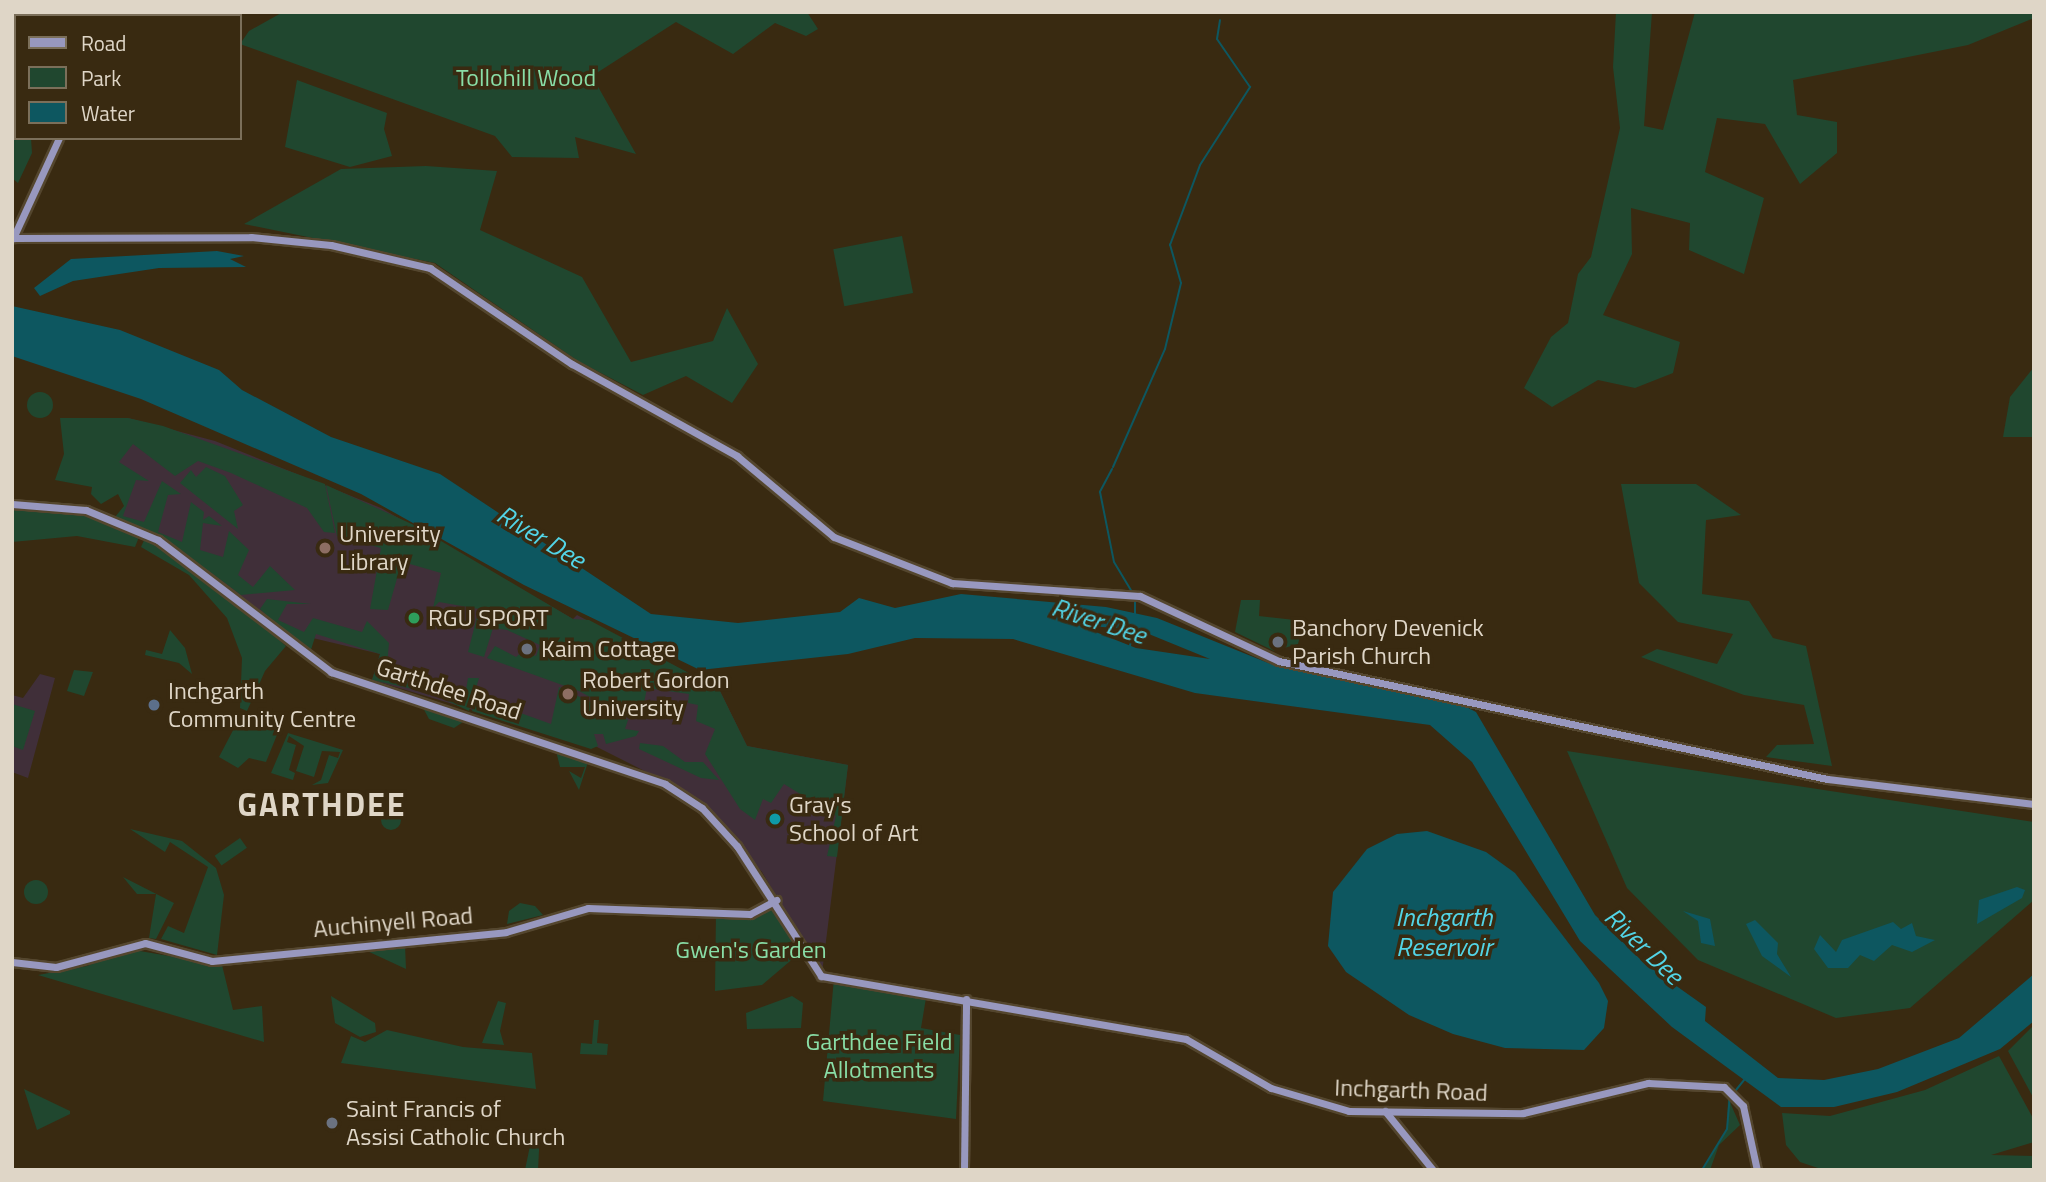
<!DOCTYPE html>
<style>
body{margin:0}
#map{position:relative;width:2046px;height:1182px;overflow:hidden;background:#392a11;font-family:"Titillium Web",sans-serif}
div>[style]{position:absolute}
.education>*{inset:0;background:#402f39}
.green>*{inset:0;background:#20472f;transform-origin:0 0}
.round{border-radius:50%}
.water>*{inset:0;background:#0d5760}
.stream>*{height:2px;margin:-1px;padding:0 1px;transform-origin:1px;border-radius:1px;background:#0d5760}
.roads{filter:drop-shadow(2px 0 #54462e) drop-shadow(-2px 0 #54462e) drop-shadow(0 2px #54462e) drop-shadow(0 -2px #54462e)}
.secondary>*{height:7px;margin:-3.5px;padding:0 3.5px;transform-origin:3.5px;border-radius:3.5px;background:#9898bf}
.dots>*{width:19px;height:19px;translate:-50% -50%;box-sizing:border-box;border:4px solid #392a11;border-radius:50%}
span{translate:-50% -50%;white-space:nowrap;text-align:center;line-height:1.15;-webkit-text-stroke:7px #392a11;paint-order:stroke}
.park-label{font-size:24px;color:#89dea7}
.poi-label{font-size:24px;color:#dfd6c7}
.left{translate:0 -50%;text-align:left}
.street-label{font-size:24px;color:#dfd6c7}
.water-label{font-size:26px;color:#52d4e6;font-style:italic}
.district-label{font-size:32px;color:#dfd6c7;font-weight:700;letter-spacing:2px}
.frame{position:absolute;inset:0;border:14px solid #dfd6c7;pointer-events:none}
.legend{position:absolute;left:14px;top:14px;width:228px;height:126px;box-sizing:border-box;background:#392a11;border:2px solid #7b6f5a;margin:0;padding:9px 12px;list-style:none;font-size:21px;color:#dfd6c7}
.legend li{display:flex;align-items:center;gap:14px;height:35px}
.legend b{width:35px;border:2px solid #7b6f5a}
</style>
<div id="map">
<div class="education">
<div style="clip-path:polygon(128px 418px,215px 441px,381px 508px,573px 619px,577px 615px,719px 689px,747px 746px,848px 765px,822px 973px,762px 872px,694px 796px,597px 747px,372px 680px,380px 654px,279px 630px,190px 556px,121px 519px,135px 480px,112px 465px)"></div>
<div style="clip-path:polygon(40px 674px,55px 678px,28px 778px,12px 772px,12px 695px,23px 698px)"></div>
</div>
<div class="green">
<div style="clip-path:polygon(283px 12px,807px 12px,818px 29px,806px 36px,775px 23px,733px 54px,676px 22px,592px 76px,636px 154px,575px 137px,579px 158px,512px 157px,495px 136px,240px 44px,249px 31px)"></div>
<div style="clip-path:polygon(1616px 12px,1652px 12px,1644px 126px,1663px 130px,1695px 12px,2034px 12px,2034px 18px,1968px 45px,1793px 80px,1797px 115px,1837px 122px,1837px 153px,1800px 184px,1765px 124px,1717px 118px,1705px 172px,1764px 198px,1744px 274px,1689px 250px,1690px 223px,1631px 208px,1632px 254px,1603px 315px,1680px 342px,1673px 373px,1635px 388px,1598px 380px,1552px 407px,1524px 388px,1551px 337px,1568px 323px,1578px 274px,1591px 257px,1620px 128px,1613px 67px)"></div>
<div style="clip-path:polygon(16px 52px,16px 138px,31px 138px,32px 153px,18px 183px,12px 178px)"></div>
<div style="clip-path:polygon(297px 80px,387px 113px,384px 129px,392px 156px,350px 167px,285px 147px)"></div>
<div style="clip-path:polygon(426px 166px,497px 171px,480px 230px,582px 277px,631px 362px,713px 341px,727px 308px,758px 364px,732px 403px,686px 376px,643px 395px,578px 361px,435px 263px,244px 224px,341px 169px)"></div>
<div style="left:902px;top:236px;width:58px;height:70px;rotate:79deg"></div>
<div style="clip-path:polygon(2034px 367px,2034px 437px,2003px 437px,2010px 397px)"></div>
<div class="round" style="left:27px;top:392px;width:26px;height:26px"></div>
<div style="clip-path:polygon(60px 418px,128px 418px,163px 426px,325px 484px,335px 533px,324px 532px,307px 508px,231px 473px,198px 461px,175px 476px,133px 444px,119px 462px,149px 481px,136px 480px,123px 516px,144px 522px,162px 481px,181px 494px,168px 495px,158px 532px,182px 542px,191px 502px,204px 512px,203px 520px,209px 516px,222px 526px,203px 523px,200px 550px,223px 557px,229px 531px,249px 550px,238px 575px,253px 587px,270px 566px,295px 590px,241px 595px,175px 546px,115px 517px,124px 506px,118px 494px,101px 504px,91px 494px,92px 487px,55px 480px,64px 454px)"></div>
<div style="clip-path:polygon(206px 467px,225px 476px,243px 505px,234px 511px,238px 529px,180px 483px,191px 470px,196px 477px)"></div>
<div style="clip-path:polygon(1621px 484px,1696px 484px,1741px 515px,1706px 520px,1702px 594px,1749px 601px,1773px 638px,1806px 646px,1832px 766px,1766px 757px,1777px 745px,1814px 744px,1804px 705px,1744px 695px,1641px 657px,1657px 649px,1717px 664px,1733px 634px,1678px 622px,1639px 583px)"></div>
<div style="clip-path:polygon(326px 485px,414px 525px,573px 619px,589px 620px,719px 689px,747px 746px,848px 765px,837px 857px,827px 856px,836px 816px,784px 784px,771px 803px,763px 799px,755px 820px,740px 809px,705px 754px,715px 729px,696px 721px,698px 705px,688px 703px,689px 694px,647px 688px,641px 718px,628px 718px,579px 691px,487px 658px,495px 646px,516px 657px,523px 651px,536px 656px,540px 645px,507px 630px,493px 628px,484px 657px,468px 652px,479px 609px,439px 602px,433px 608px,441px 573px,410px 564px,404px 554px,388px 610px,370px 609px,381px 548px,337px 536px)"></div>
<div style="clip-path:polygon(13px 504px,86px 510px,141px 532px,135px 547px,77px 536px,12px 542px)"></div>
<div style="clip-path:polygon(145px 538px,203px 574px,286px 646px,265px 671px,247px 711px,240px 708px,242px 658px,227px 618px,189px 575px,141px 547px)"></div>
<div style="clip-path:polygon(267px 599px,311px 604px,287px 604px,278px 620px,304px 632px,313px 618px,362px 632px,367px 621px,389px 643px,387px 666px,408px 668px,404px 682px,435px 694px,372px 680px,380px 654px,316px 634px,309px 656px,260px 609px)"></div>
<div style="clip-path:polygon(1241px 600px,1260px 600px,1259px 616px,1304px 621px,1298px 644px,1274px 651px,1235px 632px)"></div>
<div style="clip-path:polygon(170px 630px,185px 648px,192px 674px,179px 663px,145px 655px,146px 650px,162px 654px)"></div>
<div style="clip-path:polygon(74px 670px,93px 672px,84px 696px,67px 691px)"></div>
<div style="clip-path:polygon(449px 670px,442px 696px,464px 702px,468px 678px,479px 678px,469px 711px,441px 698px)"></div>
<div style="clip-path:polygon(559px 687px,628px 720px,625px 729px,639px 731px,636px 736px,606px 744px,603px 734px,594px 734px,598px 746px,591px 749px,472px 711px,476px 697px,551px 724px)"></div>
<div style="clip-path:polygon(12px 704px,35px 711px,23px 750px,12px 746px)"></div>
<div style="clip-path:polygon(422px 706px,466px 720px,454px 728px,429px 719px)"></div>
<div style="clip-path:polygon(240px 717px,279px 730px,266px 762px,249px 758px,238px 768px,219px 757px)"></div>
<div style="clip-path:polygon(288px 733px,343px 750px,328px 783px,312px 785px,321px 780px,329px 755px,338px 758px,340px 752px,322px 751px,314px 777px,296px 771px,304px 746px,289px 736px,287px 742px,296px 745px,289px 770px,295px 773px,293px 780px,271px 773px)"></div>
<div style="clip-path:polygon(640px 743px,663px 746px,685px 762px,703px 762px,719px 780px,701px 778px,639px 749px)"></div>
<div style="clip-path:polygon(556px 751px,589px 759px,579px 790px,569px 771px,581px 778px,585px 767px,560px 767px)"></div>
<div style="clip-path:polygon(1567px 751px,2034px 822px,2034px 900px,1910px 1008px,1836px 1018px,1698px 960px,1627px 888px)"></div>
<div class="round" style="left:381px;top:810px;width:20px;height:20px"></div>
<div style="clip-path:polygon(130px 829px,182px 841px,216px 868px,224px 895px,217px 955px,161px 939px,168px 926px,184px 933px,208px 867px,170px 842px,165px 852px)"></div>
<div style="left:240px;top:838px;width:12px;height:31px;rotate:55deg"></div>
<div style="clip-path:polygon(123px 877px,174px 903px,156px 939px,149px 938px,156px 894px,137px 894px)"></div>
<div class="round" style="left:24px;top:880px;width:24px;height:24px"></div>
<div style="clip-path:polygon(776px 900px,802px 951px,762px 985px,715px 991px,716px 911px,750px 914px)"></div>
<div style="clip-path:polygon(520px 903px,535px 906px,543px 915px,507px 924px,509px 911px)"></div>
<div style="clip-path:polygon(405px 945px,406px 969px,365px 950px,366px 947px)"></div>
<div style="clip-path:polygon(128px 949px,222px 965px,233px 1010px,262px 1006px,264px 1042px,38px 975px,87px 966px)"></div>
<div style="clip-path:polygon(834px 978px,927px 992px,921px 1028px,960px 1035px,956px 1119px,823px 1101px)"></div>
<div style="clip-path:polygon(331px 996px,375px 1023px,376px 1032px,360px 1037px,335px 1023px)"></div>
<div style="clip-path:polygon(792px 996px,803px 1003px,801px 1028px,747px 1029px,746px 1013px)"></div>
<div style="clip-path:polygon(498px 1001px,506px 1003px,500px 1031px,504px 1045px,482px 1043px)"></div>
<div style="clip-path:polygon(594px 1020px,599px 1020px,597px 1043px,608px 1044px,607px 1055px,580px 1054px,581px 1043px,592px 1044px)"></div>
<div style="clip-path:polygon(2034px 1025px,2034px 1099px,2008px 1051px)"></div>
<div style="clip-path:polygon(387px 1030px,463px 1047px,532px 1053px,536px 1089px,341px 1063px,351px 1036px,365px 1042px)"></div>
<div style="clip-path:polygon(1999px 1056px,2034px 1120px,2034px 1142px,1991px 1155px,2034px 1156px,2034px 1170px,1821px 1169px,1800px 1162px,1786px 1145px,1782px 1113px,1830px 1116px,1925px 1090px)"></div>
<div style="clip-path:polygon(24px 1089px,70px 1111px,70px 1114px,37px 1130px)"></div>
<div style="clip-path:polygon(1728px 1098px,1740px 1125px,1719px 1145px,1710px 1170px,1702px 1170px,1727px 1129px)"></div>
<div style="clip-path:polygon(533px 1131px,540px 1131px,538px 1170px,525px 1170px)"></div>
</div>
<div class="water">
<div style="clip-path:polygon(217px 251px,244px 256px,230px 259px,246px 267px,159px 268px,73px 281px,40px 296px,34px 288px,71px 259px)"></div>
<div style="clip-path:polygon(evenodd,12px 306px,120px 330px,219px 370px,242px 390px,331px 437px,440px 474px,651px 614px,738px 623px,840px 612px,859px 598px,895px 608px,961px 594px,1106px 607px,1157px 618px,1276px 666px,1447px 697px,1476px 712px,1595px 915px,1644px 963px,1706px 1007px,1705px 1021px,1778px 1078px,1824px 1080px,1878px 1069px,1959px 1038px,2034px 974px,2034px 1021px,2000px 1049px,1897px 1092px,1834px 1107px,1781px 1107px,1672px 1027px,1580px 941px,1472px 762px,1430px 725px,1195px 693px,1013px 639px,915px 638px,848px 654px,700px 670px,524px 585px,361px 494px,141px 399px,12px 356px,12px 306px,1078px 625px,1139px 630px,1210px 659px,1136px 648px,1078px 625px)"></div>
<div style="clip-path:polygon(1427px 831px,1486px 852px,1515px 873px,1599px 983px,1608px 1001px,1604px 1028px,1584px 1050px,1505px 1048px,1453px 1034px,1409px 1015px,1346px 972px,1328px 946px,1333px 892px,1367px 849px,1397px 834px)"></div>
<div style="clip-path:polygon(2017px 887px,2025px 890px,2022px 898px,1977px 924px,1979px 900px)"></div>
<div style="clip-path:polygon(1683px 911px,1710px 919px,1715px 946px,1701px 943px,1698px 921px)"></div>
<div style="clip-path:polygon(1755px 920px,1778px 943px,1777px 954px,1791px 977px,1762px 956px,1746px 924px)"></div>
<div style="clip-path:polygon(1893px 922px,1901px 929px,1912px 923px,1916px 936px,1935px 940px,1912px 952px,1892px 945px,1874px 961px,1860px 955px,1848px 968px,1828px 968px,1814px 949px,1820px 935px,1836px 952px,1842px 940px)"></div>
</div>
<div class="stream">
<div style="left:1113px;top:467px;width:129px;rotate:-66.2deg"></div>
<div style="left:1165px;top:349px;width:68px;rotate:-76.4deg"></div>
<div style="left:1181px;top:283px;width:40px;rotate:-106deg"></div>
<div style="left:1170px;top:245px;width:85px;rotate:-69.4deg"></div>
<div style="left:1200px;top:165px;width:93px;rotate:-57.3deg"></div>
<div style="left:1250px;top:87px;width:58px;rotate:-124.5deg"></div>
<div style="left:1217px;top:39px;width:19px;rotate:-81deg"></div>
<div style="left:1112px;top:469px;width:26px;rotate:118deg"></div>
<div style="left:1100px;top:492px;width:71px;rotate:78.7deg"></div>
<div style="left:1114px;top:562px;width:33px;rotate:59deg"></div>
<div style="left:1135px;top:615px;width:15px;rotate:-90deg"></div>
<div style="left:1130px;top:646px;width:19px;rotate:-81deg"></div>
<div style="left:1736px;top:1090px;width:13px;rotate:-51deg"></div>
<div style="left:1702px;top:1170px;width:48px;rotate:-58.6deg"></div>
<div style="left:1727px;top:1129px;width:33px;rotate:-85deg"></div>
</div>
<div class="roads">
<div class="secondary">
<div style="left:219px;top:16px;width:8px;rotate:-30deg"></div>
<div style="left:12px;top:238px;width:239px;rotate:-0.2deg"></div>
<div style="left:251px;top:237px;width:80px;rotate:5.7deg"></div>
<div style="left:331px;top:245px;width:102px;rotate:13.1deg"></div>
<div style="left:430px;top:268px;width:171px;rotate:34.1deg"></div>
<div style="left:572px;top:364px;width:189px;rotate:29.1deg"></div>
<div style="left:737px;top:456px;width:126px;rotate:39.9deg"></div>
<div style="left:834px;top:537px;width:127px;rotate:21.3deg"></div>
<div style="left:952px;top:583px;width:188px;rotate:4deg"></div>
<div style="left:1140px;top:596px;width:153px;rotate:25.1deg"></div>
<div style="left:1279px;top:661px;width:561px;rotate:12.15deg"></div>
<div style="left:1827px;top:779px;width:209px;rotate:6.9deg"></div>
<div style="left:13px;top:238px;width:110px;rotate:-65.3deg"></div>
<div style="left:12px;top:504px;width:74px;rotate:4.6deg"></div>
<div style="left:86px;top:510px;width:78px;rotate:22.6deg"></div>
<div style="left:158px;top:540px;width:218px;rotate:37.3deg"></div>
<div style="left:331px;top:672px;width:352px;rotate:18.5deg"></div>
<div style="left:665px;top:784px;width:44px;rotate:33deg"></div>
<div style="left:702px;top:808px;width:52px;rotate:47.4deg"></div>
<div style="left:737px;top:846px;width:155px;rotate:57.1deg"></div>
<div style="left:821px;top:976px;width:370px;rotate:9.8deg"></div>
<div style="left:1186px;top:1039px;width:98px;rotate:30deg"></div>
<div style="left:1271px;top:1088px;width:81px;rotate:16.4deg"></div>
<div style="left:1349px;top:1111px;width:174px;rotate:0.7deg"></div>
<div style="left:1523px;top:1113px;width:129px;rotate:-13.5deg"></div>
<div style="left:1648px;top:1083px;width:76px;rotate:3deg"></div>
<div style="left:1724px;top:1087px;width:27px;rotate:45deg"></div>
<div style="left:1743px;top:1106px;width:66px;rotate:77.7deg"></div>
<div style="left:12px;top:962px;width:44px;rotate:6.5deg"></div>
<div style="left:56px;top:967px;width:92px;rotate:-15.1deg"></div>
<div style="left:145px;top:943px;width:69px;rotate:15deg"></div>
<div style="left:212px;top:961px;width:295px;rotate:-5.6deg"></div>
<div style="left:506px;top:932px;width:85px;rotate:-16.3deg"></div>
<div style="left:588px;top:908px;width:162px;rotate:2.1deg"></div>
<div style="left:750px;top:914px;width:30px;rotate:-28deg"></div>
<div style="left:1385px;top:1111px;width:76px;rotate:50.9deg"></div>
<div style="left:964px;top:1170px;width:171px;rotate:-89.3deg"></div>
</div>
</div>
<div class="dots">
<div style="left:325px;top:548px;background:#8d6e63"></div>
<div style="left:414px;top:618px;background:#2e9e5b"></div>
<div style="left:1278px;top:642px;background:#6b7280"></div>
<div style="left:527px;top:649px;background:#6b7280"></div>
<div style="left:568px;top:694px;background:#8d6e63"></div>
<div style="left:154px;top:705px;background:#5c6f8a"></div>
<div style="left:775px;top:819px;background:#0f9aa8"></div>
<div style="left:332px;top:1123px;background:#6b7280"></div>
</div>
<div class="park-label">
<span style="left:526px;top:78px">Tollohill Wood</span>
<span style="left:751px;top:950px">Gwen's Garden</span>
<span style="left:879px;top:1056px">Garthdee Field<br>Allotments</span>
</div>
<div class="poi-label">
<span class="left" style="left:339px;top:548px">University<br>Library</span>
<span class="left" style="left:428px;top:618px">RGU SPORT</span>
<span class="left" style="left:1292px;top:642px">Banchory Devenick<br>Parish Church</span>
<span class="left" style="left:541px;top:649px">Kaim Cottage</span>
<span class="left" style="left:582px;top:694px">Robert Gordon<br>University</span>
<span class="left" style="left:168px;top:705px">Inchgarth<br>Community Centre</span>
<span class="left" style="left:789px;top:819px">Gray's<br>School of Art</span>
<span class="left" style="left:346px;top:1123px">Saint Francis of<br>Assisi Catholic Church</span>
</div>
<div class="street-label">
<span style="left:449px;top:689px;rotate:18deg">Garthdee Road</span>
<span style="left:393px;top:922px;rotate:-5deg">Auchinyell Road</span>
<span style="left:1411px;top:1090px;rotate:2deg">Inchgarth Road</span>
</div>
<div class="water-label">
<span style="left:541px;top:537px;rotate:31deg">River Dee</span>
<span style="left:1099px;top:621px;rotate:18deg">River Dee</span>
<span style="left:1444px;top:932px">Inchgarth<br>Reservoir</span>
<span style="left:1644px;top:946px;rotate:44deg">River Dee</span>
</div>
<div class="district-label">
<span style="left:322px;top:804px">GARTHDEE</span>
</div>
<div class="frame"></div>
<ul class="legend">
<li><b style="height:9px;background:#9898bf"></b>Road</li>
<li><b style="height:19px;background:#20472f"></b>Park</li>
<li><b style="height:19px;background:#0d5760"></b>Water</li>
</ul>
</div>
